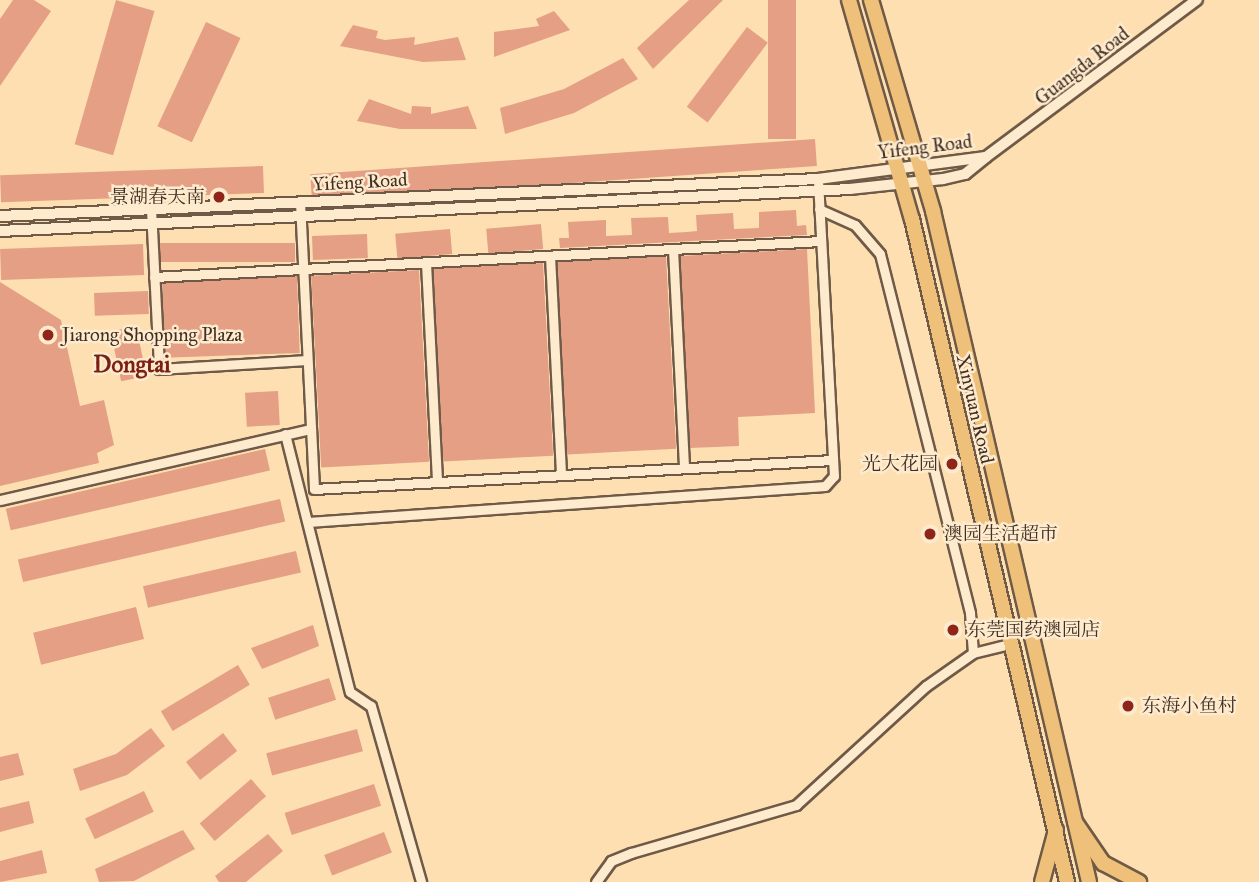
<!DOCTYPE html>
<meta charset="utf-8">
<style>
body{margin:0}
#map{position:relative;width:1259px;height:882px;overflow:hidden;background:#fddfb2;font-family:"IM FELL Great Primer","Noto Serif SC",serif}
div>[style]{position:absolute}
.building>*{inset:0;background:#e49f84;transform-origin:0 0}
.roads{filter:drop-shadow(2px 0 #6f5a47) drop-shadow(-2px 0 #6f5a47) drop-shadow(0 2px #6f5a47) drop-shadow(0 -2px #6f5a47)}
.minor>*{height:9px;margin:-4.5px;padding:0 4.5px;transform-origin:4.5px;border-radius:4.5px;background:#feeacd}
.tertiary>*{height:10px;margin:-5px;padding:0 5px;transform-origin:5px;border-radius:5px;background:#feeacd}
.primary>*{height:14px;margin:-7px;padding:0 7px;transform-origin:7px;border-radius:7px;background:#eec079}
.trunk>*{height:14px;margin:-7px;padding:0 7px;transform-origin:7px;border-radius:7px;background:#eec079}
.dots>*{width:19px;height:19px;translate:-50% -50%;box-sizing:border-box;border:4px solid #feeacd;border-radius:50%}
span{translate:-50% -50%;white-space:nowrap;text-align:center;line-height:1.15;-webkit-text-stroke:5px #feeacd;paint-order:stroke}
.street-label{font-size:19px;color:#402e23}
.poi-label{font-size:19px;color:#402e23}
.right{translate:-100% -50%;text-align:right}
.left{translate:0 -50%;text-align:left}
.quarter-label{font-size:23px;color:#7a1f14;font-weight:700}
</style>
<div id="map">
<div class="building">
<div style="clip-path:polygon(13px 0,34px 0,51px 11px,0 86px,0 19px)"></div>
<div style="left:116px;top:0;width:40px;height:150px;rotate:16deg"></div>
<div style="clip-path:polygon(689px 0,723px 0,653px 69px,637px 48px)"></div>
<div style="left:768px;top:0;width:28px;height:139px"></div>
<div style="clip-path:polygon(554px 11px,570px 30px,494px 57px,494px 32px,539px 26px,536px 19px)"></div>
<div style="left:206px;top:22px;width:38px;height:115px;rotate:25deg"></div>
<div style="clip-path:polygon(353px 25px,378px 31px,376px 38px,385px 40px,415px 37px,414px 45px,458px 37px,466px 60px,423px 62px,340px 46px)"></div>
<div style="left:747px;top:27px;width:26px;height:100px;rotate:37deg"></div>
<div style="clip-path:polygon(623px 58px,638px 79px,574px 113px,505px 134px,500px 108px,564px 89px)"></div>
<div style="clip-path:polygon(369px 99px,411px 114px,412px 106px,431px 107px,431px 114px,468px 106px,477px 129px,400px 129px,357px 121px)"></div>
<div style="left:815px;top:139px;width:27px;height:506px;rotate:86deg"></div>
<div style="left:263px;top:166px;width:27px;height:263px;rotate:88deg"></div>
<div style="clip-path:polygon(796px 210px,797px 226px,806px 225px,807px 235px,560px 248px,559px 238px,569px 238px,568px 222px,606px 220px,606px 236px,632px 235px,631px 218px,668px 217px,669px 233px,687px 232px,697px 231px,696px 215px,733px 213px,734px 229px,759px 228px,759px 212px)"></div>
<div style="left:541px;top:224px;width:25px;height:55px;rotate:85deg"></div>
<div style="left:450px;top:229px;width:25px;height:55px;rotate:85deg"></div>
<div style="left:367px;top:234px;width:24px;height:55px;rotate:88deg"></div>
<div style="left:295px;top:243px;width:19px;height:135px;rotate:90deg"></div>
<div style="left:143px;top:244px;width:31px;height:143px;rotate:88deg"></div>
<div style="clip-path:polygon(807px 249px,815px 413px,738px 417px,739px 446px,690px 448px,680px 256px)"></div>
<div style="left:666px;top:256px;width:193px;height:109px;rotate:87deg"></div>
<div style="left:543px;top:263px;width:193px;height:110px;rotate:87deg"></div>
<div style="left:419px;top:270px;width:192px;height:108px;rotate:87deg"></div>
<div style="left:297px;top:276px;width:77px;height:135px;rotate:88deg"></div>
<div style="clip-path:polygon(0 282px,61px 320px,80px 406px,104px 400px,114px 445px,97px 453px,99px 463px,0 486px)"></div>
<div style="left:148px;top:291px;width:23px;height:54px;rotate:88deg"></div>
<div style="left:136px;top:326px;width:51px;height:26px;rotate:78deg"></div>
<div style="left:278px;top:391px;width:34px;height:33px;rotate:87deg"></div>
<div style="left:265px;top:449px;width:22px;height:266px;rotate:77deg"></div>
<div style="left:280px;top:499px;width:23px;height:269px;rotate:77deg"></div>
<div style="left:296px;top:551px;width:22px;height:157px;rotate:77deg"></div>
<div style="left:136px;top:607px;width:33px;height:106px;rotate:76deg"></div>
<div style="clip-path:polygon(313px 625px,319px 646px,262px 669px,251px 648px)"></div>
<div style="left:238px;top:665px;width:23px;height:90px;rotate:59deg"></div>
<div style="left:329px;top:678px;width:23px;height:64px;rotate:72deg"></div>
<div style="clip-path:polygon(151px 728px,165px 746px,127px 775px,80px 791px,73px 769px,116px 754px)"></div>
<div style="left:357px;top:729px;width:23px;height:94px;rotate:75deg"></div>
<div style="left:223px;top:733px;width:23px;height:47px;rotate:52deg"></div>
<div style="clip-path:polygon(18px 753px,24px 775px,0 781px,0 757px)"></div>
<div style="left:251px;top:779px;width:23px;height:68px;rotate:49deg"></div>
<div style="left:374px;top:784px;width:23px;height:94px;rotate:72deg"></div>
<div style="left:144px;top:791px;width:23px;height:65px;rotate:65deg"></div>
<div style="clip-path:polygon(29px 801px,34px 823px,0 832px,0 808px)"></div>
<div style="clip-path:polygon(183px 830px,195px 849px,134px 881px,99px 882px,95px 869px)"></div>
<div style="left:384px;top:832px;width:22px;height:64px;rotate:69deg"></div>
<div style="clip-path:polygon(268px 834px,283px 851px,246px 882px,219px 882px,215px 876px)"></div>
<div style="clip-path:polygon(42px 850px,47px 873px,0 882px,0 861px)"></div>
</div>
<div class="roads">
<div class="minor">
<div style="left:300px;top:202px;width:287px;rotate:87.2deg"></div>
<div style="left:314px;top:489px;width:520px;rotate:-3.2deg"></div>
<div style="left:151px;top:209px;width:160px;rotate:87.1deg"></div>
<div style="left:159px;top:369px;width:148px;rotate:-3.5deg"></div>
<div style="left:819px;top:209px;width:39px;rotate:24deg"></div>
<div style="left:855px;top:225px;width:38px;rotate:49deg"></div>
<div style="left:880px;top:254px;width:370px;rotate:75.9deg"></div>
<div style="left:970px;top:613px;width:40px;rotate:85.7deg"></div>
<div style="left:673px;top:249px;width:219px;rotate:87.1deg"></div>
<div style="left:550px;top:256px;width:219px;rotate:87.1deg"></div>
<div style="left:426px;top:263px;width:219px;rotate:87.1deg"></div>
<div style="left:154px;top:277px;width:668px;rotate:-3.09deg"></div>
<div style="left:285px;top:434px;width:266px;rotate:75.9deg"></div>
<div style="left:350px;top:692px;width:25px;rotate:34deg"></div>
<div style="left:371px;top:706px;width:183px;rotate:74.1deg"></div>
<div style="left:0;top:500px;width:319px;rotate:-12.9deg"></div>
<div style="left:308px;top:522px;width:518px;rotate:-3.98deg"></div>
<div style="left:825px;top:486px;width:13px;rotate:-48deg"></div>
<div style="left:834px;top:476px;width:292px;rotate:-93.1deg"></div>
<div style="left:596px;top:882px;width:26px;rotate:-54deg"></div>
<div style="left:611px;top:861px;width:22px;rotate:-22deg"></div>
<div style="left:631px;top:853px;width:172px;rotate:-16.2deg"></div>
<div style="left:796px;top:805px;width:176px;rotate:-42.5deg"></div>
<div style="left:926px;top:686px;width:57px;rotate:-35.1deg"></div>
<div style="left:973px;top:653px;width:38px;rotate:-14deg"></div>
</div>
<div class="tertiary">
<div style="left:986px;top:157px;width:263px;rotate:-36.7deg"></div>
<div style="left:0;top:216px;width:819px;rotate:-2.59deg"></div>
<div style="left:818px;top:179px;width:169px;rotate:-7.5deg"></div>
<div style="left:986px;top:157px;width:27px;rotate:141deg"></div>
<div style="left:965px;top:174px;width:23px;rotate:167deg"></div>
<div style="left:943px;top:179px;width:94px;rotate:173.9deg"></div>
<div style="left:850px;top:189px;width:851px;rotate:177.17deg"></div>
</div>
<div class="primary">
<div style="left:849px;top:0;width:228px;rotate:74deg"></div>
<div style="left:912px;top:219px;width:681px;rotate:76.84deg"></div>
<div style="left:871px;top:0;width:220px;rotate:73.6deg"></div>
<div style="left:933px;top:211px;width:689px;rotate:76.91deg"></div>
</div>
<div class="trunk">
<div style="left:1075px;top:822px;width:50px;rotate:55.7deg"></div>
<div style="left:1103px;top:863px;width:41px;rotate:27.8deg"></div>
<div style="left:1042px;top:882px;width:54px;rotate:-74.9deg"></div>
</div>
</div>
<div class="dots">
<div style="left:219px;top:197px;background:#8f2418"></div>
<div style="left:48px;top:335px;background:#8f2418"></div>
<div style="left:952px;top:464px;background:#8f2418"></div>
<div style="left:930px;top:534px;background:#8f2418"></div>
<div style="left:953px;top:630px;background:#8f2418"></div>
<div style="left:1128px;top:706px;background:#8f2418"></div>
</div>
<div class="street-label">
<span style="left:1082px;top:66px;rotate:-38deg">Guangda Road</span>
<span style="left:925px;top:147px;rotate:-7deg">Yifeng Road</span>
<span style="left:360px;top:182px;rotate:-3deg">Yifeng Road</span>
<span style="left:975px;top:409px;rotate:77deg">Xinyuan Road</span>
</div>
<div class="poi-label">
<span class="right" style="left:205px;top:197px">景湖春天南</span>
<span class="left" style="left:62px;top:335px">Jiarong Shopping Plaza</span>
<span class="right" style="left:938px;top:464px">光大花园</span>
<span class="left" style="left:944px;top:534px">澳园生活超市</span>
<span class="left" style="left:967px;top:630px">东莞国药澳园店</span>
<span class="left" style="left:1142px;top:706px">东海小鱼村</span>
</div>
<div class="quarter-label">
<span style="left:132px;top:364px">Dongtai</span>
</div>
</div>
